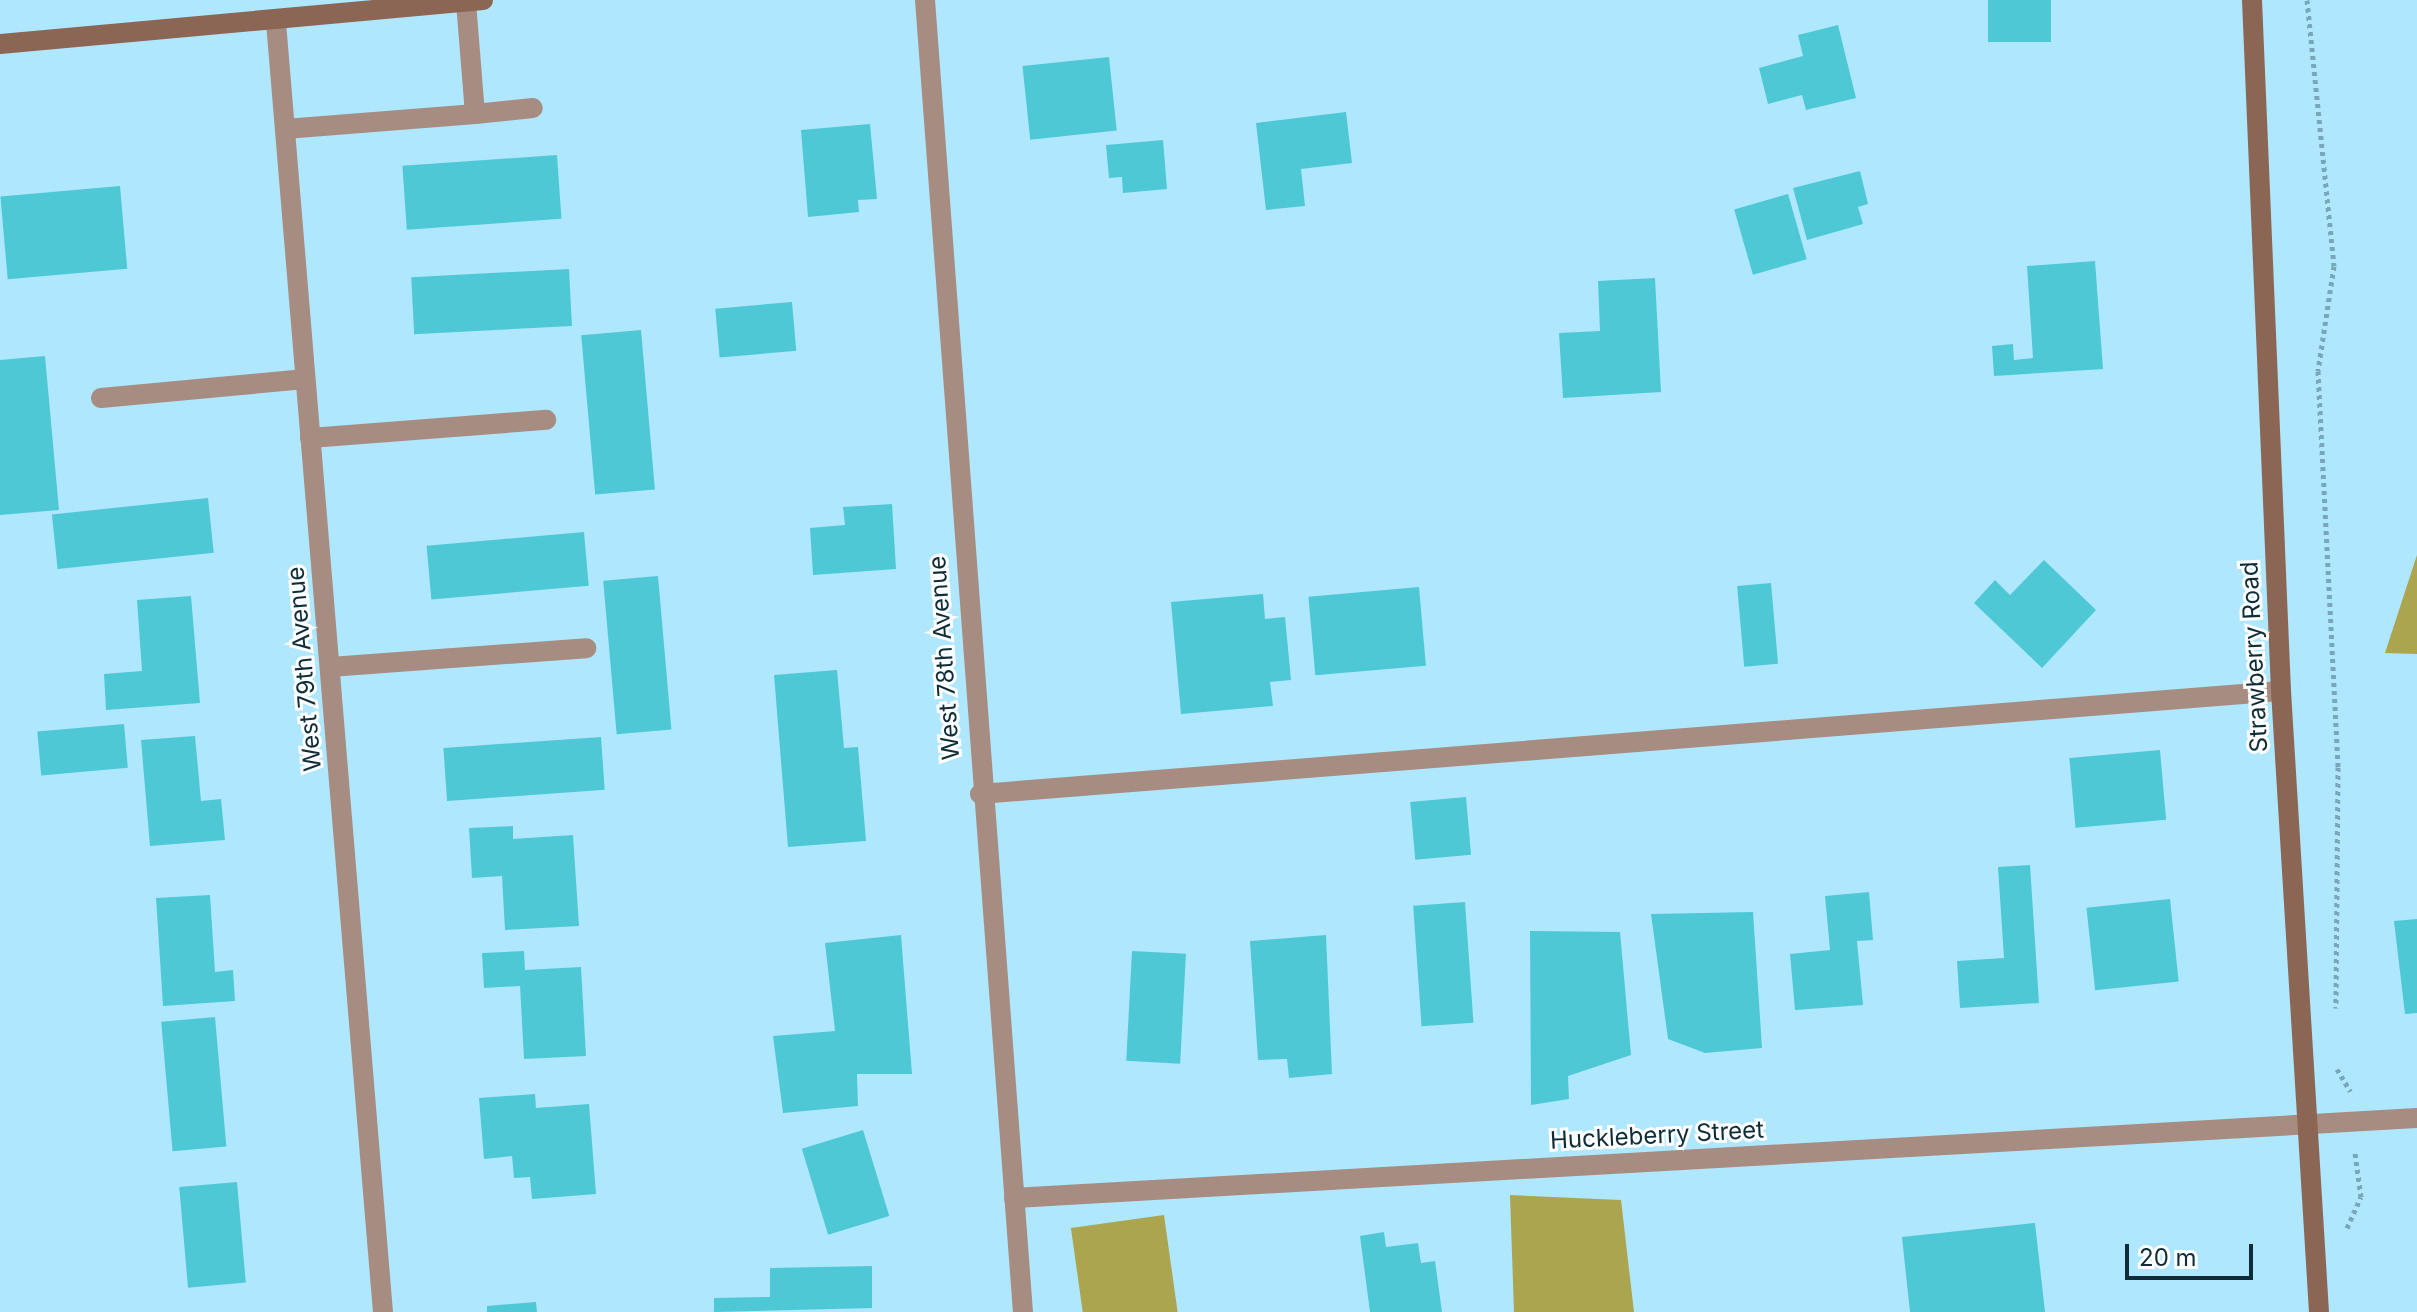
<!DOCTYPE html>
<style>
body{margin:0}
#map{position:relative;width:2417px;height:1312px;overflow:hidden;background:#afe7fe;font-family:Inter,sans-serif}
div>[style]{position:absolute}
.forest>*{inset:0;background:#aba550;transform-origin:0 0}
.building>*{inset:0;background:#4fc8d6;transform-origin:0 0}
.path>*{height:5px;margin-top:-2.5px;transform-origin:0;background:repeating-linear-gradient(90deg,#78a7ba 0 4px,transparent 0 8px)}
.lane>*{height:20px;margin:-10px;padding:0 10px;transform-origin:10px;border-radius:10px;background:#a78d81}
.street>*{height:20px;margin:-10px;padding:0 10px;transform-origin:10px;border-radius:10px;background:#a78d81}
.secondary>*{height:20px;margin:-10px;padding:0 10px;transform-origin:10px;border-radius:10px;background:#8c6655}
span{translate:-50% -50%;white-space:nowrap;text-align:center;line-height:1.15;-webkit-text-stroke:6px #fefefe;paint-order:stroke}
.street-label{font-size:24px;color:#0f2d38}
.scale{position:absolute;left:2125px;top:1244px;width:128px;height:36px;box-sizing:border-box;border:4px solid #0f2d38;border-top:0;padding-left:10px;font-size:24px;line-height:28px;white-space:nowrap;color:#0f2d38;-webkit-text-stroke:6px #fefefe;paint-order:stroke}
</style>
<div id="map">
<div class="forest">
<div style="clip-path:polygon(2417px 555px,2417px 654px,2385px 653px)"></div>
<div style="clip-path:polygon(1510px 1195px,1621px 1200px,1634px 1312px,1514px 1312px)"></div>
<div style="left:1164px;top:1215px;width:98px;height:94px;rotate:82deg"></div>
</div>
<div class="building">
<div style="left:1988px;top:0;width:63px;height:42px"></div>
<div style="clip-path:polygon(1838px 25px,1856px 98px,1806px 110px,1802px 95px,1768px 104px,1759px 68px,1803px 56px,1798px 35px)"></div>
<div style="left:1109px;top:57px;width:74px;height:87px;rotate:84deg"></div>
<div style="clip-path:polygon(1346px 112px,1352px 163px,1301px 169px,1305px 206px,1266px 210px,1256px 123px)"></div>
<div style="clip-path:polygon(870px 124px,877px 199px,858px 200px,859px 212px,808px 217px,801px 130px)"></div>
<div style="clip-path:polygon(1163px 140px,1167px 189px,1123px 193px,1122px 177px,1109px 178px,1106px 145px)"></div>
<div style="left:557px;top:155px;width:64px;height:155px;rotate:86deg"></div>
<div style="clip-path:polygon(1860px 171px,1868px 204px,1858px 207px,1863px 224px,1807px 240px,1793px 188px)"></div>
<div style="left:120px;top:186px;width:83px;height:120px;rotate:85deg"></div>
<div style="left:1788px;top:194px;width:68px;height:56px;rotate:74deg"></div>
<div style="clip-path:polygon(2095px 261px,2103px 369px,1994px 376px,1992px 346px,2013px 344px,2014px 360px,2033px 358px,2027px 266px)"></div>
<div style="left:569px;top:269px;width:57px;height:158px;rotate:87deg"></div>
<div style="clip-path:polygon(1655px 278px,1661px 392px,1563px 398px,1559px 333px,1600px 331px,1598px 281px)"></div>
<div style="left:792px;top:302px;width:49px;height:77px;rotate:85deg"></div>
<div style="left:641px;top:330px;width:160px;height:60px;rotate:85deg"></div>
<div style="clip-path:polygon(45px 356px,59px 510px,0 515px,0 360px)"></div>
<div style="left:208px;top:498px;width:55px;height:157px;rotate:84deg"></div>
<div style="clip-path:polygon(892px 504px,896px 569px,813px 575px,810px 528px,845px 525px,843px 507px)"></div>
<div style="left:584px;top:532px;width:54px;height:158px;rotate:85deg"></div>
<div style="clip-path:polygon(2044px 560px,2096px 610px,2042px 668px,1974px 603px,1995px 580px,2010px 595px)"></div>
<div style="left:658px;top:576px;width:154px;height:55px;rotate:85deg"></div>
<div style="left:1771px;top:583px;width:81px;height:34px;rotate:85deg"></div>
<div style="left:1419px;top:587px;width:79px;height:111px;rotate:85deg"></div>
<div style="clip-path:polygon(1263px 594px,1265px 619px,1285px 617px,1291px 680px,1270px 682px,1273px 706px,1181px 714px,1171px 602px)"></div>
<div style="clip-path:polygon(191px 596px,200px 703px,106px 710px,104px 674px,142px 671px,137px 600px)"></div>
<div style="clip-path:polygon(837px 670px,844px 748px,858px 747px,866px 841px,788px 847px,774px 675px)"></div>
<div style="left:124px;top:724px;width:44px;height:87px;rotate:85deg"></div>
<div style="clip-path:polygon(195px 736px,201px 801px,221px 799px,225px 840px,150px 846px,141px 740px)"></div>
<div style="left:601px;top:737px;width:53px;height:158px;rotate:86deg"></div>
<div style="left:2160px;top:750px;width:70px;height:91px;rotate:85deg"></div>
<div style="left:1466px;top:797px;width:58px;height:56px;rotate:85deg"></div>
<div style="clip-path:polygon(513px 826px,513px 839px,573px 835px,579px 926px,505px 930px,502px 876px,472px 878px,469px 828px)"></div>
<div style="clip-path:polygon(2030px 865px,2039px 1003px,1960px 1008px,1957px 961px,2004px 958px,1998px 867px)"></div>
<div style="clip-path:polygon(1869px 892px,1873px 940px,1857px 941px,1863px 1005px,1795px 1010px,1790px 954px,1830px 950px,1825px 896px)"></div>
<div style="clip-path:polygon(210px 895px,215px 972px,233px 970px,235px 1001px,163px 1006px,156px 898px)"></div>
<div style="left:2170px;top:899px;width:83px;height:84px;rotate:84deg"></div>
<div style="left:1465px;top:902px;width:121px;height:52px;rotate:86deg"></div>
<div style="clip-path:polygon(1753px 912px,1762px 1048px,1705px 1053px,1668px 1039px,1651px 914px)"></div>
<div style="clip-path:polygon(2417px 919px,2417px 1013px,2405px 1014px,2394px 921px)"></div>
<div style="clip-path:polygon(1530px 931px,1620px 932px,1631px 1055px,1568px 1076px,1569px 1099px,1531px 1105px)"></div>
<div style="clip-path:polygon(901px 935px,912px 1074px,857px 1074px,858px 1106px,783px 1113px,773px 1036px,835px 1031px,825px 943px)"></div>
<div style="clip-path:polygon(1326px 935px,1332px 1074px,1289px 1078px,1287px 1059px,1258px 1060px,1250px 941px)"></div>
<div style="clip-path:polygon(524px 951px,525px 970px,581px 967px,586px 1056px,524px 1059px,520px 986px,484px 988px,482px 953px)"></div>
<div style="left:1132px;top:951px;width:54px;height:110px;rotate:3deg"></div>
<div style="left:215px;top:1017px;width:130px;height:54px;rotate:85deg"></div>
<div style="clip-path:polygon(535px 1094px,536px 1108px,589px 1104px,596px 1194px,532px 1199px,530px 1177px,514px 1178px,512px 1156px,484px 1159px,479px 1098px)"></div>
<div style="left:863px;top:1130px;width:90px;height:64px;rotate:73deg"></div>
<div style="left:237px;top:1182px;width:101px;height:58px;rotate:85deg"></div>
<div style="clip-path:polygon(2035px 1223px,2045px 1312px,1910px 1312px,1902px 1237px)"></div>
<div style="clip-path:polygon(1384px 1232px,1386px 1247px,1418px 1243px,1421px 1263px,1435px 1261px,1442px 1312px,1370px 1312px,1360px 1236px)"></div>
<div style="clip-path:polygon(872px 1266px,872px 1308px,714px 1312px,714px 1298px,770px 1297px,770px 1268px)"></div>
<div style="clip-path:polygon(536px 1302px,537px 1312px,487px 1312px,487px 1306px)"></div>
</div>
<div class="path">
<div style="left:2307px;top:0;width:267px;rotate:84.2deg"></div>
<div style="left:2334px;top:266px;width:106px;rotate:98.7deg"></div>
<div style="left:2318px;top:371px;width:397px;rotate:87.1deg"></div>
<div style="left:2338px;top:767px;width:241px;rotate:90.5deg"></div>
<div style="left:2337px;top:1069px;width:26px;rotate:59deg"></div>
<div style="left:2347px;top:1228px;width:34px;rotate:-66deg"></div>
<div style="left:2361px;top:1197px;width:44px;rotate:-97.8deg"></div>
</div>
<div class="lane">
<div style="left:475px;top:114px;width:58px;rotate:-5.9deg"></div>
<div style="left:285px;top:129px;width:191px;rotate:-4.5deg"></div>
<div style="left:475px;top:114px;width:112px;rotate:-94.6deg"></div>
<div style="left:101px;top:398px;width:205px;rotate:-5.3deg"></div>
<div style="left:310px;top:438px;width:237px;rotate:-4.4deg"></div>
<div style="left:330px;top:667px;width:257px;rotate:-4.2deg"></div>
<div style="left:980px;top:794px;width:1305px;rotate:-4.53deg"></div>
</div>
<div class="street">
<div style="left:925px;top:0;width:1316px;rotate:85.73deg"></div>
<div style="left:276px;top:22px;width:1294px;rotate:85.26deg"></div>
<div style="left:1014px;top:1198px;width:1405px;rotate:-3.26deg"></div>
</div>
<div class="secondary">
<div style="left:2252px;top:0;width:692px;rotate:87.6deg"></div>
<div style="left:2281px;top:691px;width:622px;rotate:86.5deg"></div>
<div style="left:0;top:44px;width:485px;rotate:-5.2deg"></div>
</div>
<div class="street-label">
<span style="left:2254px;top:657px;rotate:-93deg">Strawberry Road</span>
<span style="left:944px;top:658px;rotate:-94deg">West 78th Avenue</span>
<span style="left:304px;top:669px;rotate:-95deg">West 79th Avenue</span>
<span style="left:1657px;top:1135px;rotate:-3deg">Huckleberry Street</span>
</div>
<div class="scale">20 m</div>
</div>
